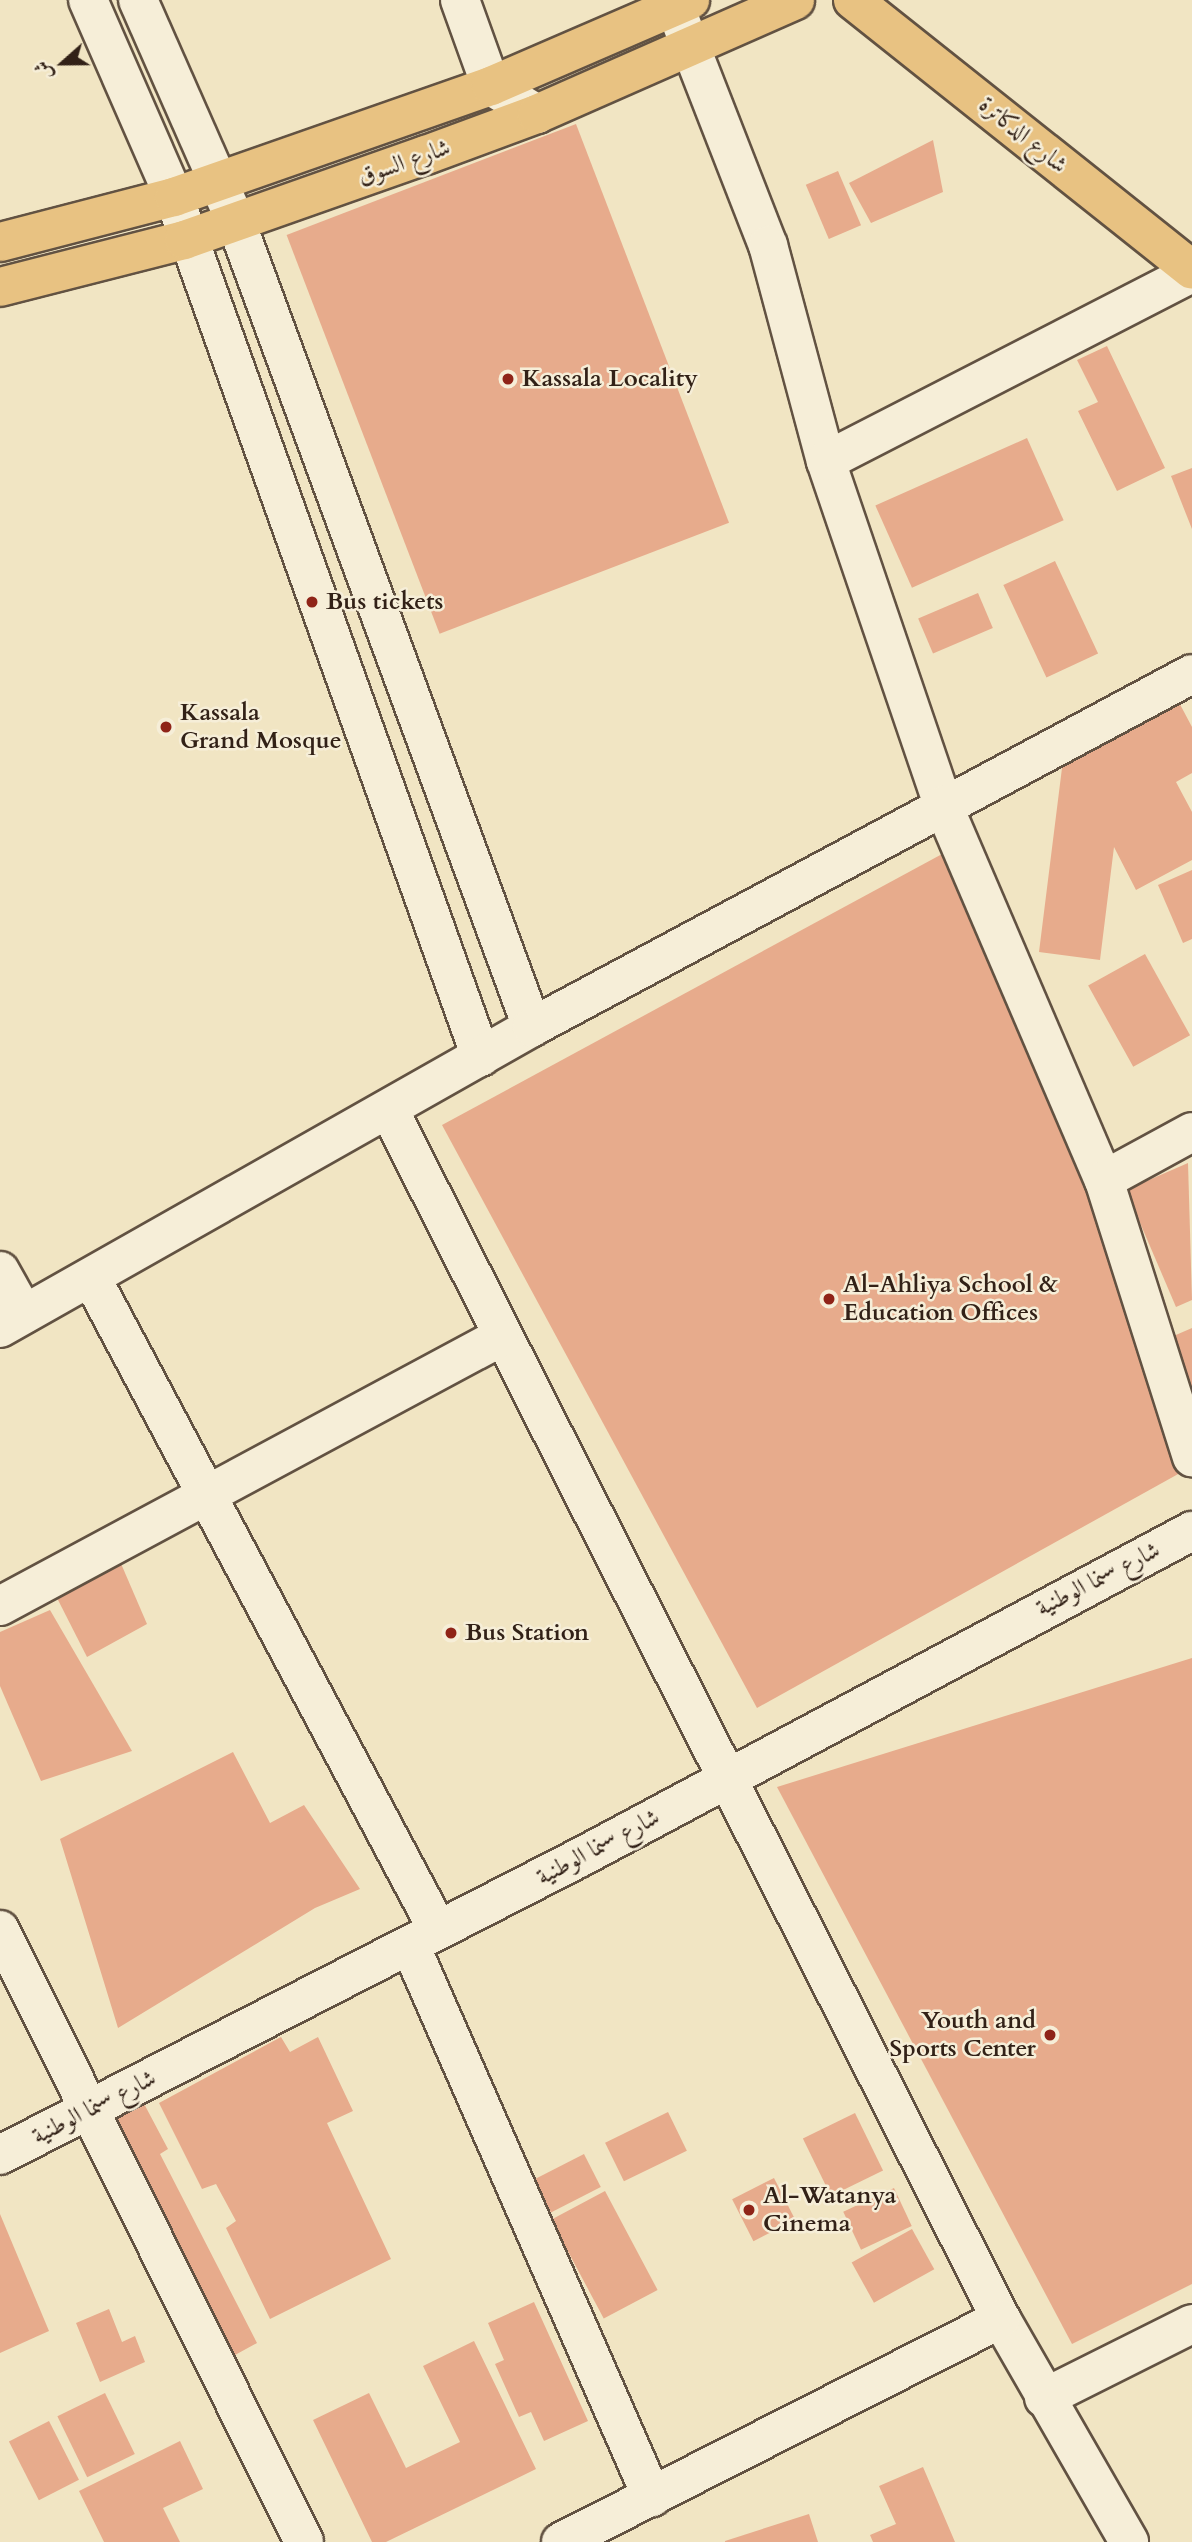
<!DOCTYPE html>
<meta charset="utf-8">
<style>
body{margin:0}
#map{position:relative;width:1192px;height:2542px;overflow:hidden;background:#f1e5c3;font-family:Cardo,Amiri,serif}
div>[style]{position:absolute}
.building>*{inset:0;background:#e7ab8c;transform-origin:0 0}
.roads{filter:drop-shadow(2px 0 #625242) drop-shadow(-2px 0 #625242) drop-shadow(0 2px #625242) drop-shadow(0 -2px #625242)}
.minor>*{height:38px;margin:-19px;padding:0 19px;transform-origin:19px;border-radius:19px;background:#f6eed8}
.major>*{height:38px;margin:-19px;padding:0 19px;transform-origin:19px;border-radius:19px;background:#e8c282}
.dots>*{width:19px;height:19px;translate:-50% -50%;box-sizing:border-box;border:4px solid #f6eed8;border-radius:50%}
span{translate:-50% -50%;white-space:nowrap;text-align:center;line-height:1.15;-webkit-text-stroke:5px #f6eed8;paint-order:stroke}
.street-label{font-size:24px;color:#322117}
.poi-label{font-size:24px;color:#322117;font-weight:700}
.left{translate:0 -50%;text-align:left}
.right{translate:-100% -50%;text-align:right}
.north{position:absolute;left:28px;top:28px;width:70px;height:70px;-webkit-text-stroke:5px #f6eed8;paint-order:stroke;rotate:249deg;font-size:19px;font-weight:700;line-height:28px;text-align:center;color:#322117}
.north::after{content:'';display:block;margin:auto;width:24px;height:32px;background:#322117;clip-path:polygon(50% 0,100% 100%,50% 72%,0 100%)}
</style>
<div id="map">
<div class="building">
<div style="left:576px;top:124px;width:427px;height:310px;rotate:69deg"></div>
<div style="clip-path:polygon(933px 140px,943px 192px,871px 223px,849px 183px)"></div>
<div style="left:838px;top:171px;width:59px;height:35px;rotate:67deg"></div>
<div style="clip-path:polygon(1107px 346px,1165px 468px,1117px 491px,1078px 411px,1098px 402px,1077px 360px)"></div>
<div style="left:1027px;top:438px;width:90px;height:166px;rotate:66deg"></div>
<div style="clip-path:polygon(1192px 468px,1192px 529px,1171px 476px)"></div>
<div style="left:1055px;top:561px;width:102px;height:57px;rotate:65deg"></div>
<div style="left:978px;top:593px;width:38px;height:65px;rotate:67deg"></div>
<div style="clip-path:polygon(1174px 693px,1192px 727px,1192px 773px,1176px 782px,1192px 812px,1192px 860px,1136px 890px,1114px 847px,1100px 960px,1039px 952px,1064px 752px)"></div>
<div style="clip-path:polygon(968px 840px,1180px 1473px,757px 1708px,442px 1125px)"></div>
<div style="clip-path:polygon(1192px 870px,1192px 939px,1183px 943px,1158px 885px)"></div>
<div style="left:1145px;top:954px;width:93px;height:65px;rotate:61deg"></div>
<div style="clip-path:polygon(1188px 1163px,1192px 1300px,1176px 1307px,1126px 1190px)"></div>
<div style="clip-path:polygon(1192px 1328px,1192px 1413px,1162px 1341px)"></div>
<div style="clip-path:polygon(119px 1559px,147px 1624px,87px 1657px,56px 1596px)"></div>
<div style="clip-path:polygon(50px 1610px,132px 1751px,41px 1781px,0 1686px,0 1632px)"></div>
<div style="clip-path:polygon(1192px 1658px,1192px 2284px,1072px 2344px,777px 1787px)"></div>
<div style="clip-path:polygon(233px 1752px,270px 1823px,304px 1805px,360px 1889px,315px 1908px,118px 2028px,60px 1839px)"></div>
<div style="clip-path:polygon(281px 2037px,290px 2052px,318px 2037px,353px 2111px,327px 2123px,391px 2259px,270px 2319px,226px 2228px,236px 2221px,216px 2184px,202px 2189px,159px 2103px)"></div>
<div style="clip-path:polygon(141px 2098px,168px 2149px,160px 2154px,257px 2343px,235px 2355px,137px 2164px,103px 2117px)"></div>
<div style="left:668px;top:2112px;width:43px;height:70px;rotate:64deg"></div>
<div style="left:855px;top:2113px;width:64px;height:58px;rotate:64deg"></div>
<div style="left:584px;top:2154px;width:37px;height:56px;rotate:63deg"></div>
<div style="left:774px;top:2178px;width:47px;height:47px;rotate:63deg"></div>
<div style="left:894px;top:2188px;width:42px;height:56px;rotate:65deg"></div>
<div style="left:605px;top:2191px;width:112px;height:61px;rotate:62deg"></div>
<div style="clip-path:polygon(0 2214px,49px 2331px,0 2353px)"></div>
<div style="left:912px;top:2229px;width:46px;height:69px;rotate:61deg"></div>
<div style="clip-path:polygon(534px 2302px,588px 2421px,544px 2441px,531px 2412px,519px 2417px,495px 2364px,504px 2360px,488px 2323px)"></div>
<div style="clip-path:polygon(109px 2309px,122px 2342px,135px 2336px,145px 2362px,100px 2382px,76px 2323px)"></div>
<div style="clip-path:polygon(474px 2341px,536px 2469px,386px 2542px,372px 2542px,313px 2420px,369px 2393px,406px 2468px,460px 2442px,423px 2366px)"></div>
<div style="left:105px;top:2393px;width:68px;height:53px;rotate:64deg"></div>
<div style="left:49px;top:2421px;width:66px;height:45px;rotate:63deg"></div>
<div style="clip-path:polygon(180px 2441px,203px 2489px,163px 2508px,180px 2542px,104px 2542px,79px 2491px)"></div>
<div style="clip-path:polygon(923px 2467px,955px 2542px,873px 2542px,870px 2535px,896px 2524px,879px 2486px)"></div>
<div style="clip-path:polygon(809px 2514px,818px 2542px,725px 2542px,725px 2541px)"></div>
</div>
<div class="roads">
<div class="minor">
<div style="left:88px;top:0;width:215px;rotate:66.4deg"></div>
<div style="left:174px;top:197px;width:913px;rotate:70.35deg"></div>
<div style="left:138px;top:0;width:243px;rotate:66.2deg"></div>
<div style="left:236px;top:222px;width:858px;rotate:69.81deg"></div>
<div style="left:460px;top:0;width:91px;rotate:70.2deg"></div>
<div style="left:491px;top:86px;width:54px;rotate:31.3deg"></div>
<div style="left:675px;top:7px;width:256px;rotate:68.7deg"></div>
<div style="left:768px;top:245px;width:224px;rotate:75deg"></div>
<div style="left:826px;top:461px;width:363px;rotate:71.2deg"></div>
<div style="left:943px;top:805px;width:408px;rotate:66.8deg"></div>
<div style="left:1104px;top:1180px;width:291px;rotate:72.4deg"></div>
<div style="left:826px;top:461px;width:411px;rotate:-27.2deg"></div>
<div style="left:389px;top:1110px;width:1355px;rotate:63.15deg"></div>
<div style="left:1001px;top:2319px;width:257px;rotate:60.1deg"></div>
<div style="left:1104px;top:1180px;width:100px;rotate:-28.6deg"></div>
<div style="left:0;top:1271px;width:49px;rotate:60.8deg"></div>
<div style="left:92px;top:1279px;width:737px;rotate:62.01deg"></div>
<div style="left:0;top:1328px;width:611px;rotate:-29.5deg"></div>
<div style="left:532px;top:1027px;width:748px;rotate:-28.14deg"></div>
<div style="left:0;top:1606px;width:566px;rotate:-28.24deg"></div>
<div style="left:0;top:1930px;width:683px;rotate:63.58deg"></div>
<div style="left:410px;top:1945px;width:603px;rotate:66.33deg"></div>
<div style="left:0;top:2155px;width:651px;rotate:-27.16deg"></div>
<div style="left:579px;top:1858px;width:695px;rotate:-28.08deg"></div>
<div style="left:1044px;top:2398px;width:165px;rotate:-26.6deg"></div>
<div style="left:561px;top:2542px;width:493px;rotate:-26.9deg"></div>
</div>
<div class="major">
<div style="left:853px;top:0;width:433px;rotate:38.5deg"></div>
<div style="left:0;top:242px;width:180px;rotate:-14.5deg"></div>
<div style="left:174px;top:197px;width:336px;rotate:-19.3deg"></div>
<div style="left:491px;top:86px;width:217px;rotate:-23.4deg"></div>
<div style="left:0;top:287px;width:190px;rotate:-14.3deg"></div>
<div style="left:184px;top:240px;width:256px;rotate:-19.4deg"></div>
<div style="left:426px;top:155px;width:118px;rotate:-20.3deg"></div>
<div style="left:537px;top:114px;width:282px;rotate:-23.8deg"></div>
</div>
</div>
<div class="dots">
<div style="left:508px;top:379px;background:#8f2418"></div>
<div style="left:312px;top:602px;background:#8f2418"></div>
<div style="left:166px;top:727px;background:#8f2418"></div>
<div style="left:829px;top:1299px;background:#8f2418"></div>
<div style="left:451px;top:1633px;background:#8f2418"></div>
<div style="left:1050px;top:2035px;background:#8f2418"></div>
<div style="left:749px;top:2210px;background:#8f2418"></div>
</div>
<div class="street-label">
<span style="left:1023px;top:135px;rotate:39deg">شارع الدكاترة</span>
<span style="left:404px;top:162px;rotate:-19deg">شارع السوق</span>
<span style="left:1098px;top:1579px;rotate:-27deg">شارع سنما الوطنية</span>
<span style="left:598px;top:1847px;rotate:-28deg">شارع سنما الوطنية</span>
<span style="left:94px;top:2107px;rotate:-27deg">شارع سنما الوطنية</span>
</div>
<div class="poi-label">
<span class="left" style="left:522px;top:379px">Kassala Locality</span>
<span class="left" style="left:326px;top:602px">Bus tickets</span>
<span class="left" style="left:180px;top:727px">Kassala<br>Grand Mosque</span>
<span class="left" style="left:843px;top:1299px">Al-Ahliya School &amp;<br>Education Offices</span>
<span class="left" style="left:465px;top:1633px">Bus Station</span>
<span class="right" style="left:1036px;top:2035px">Youth and<br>Sports Center</span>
<span class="left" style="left:763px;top:2210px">Al-Watanya<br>Cinema</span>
</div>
<div class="north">ش</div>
</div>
